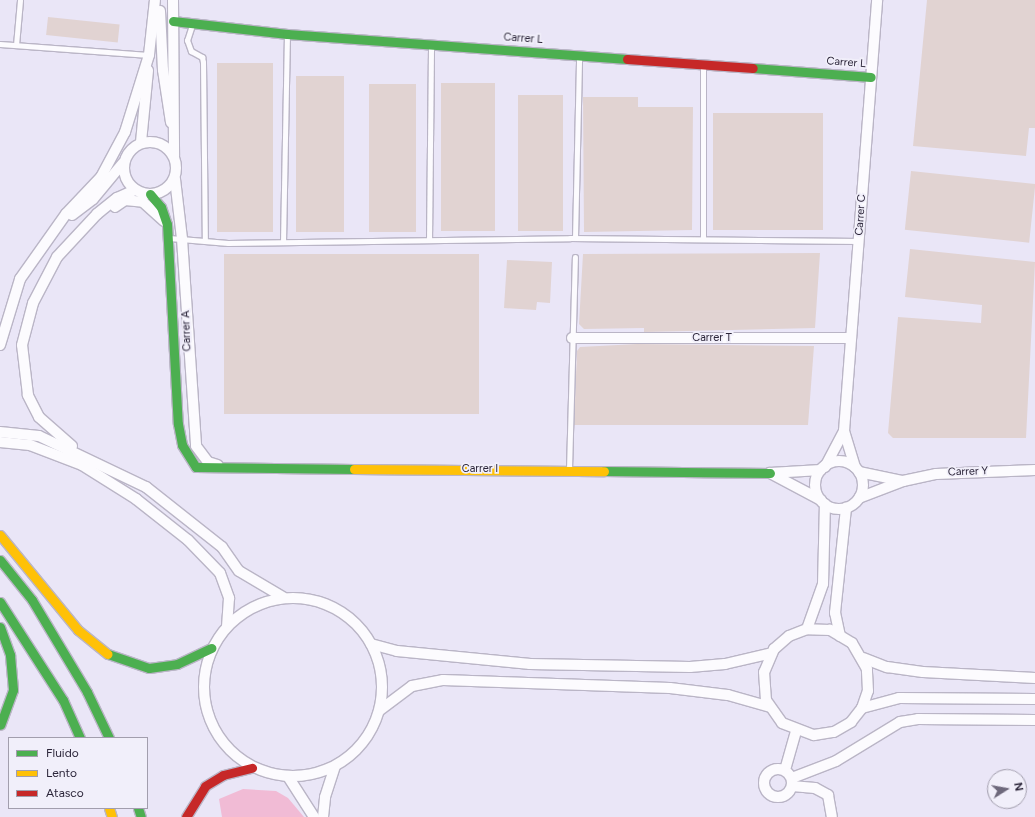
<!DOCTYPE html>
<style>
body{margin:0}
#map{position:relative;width:1035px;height:817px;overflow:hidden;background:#eae6f7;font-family:Figtree,sans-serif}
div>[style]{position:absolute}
.green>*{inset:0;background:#f1bbd5}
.building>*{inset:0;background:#e1d3d2;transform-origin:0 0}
.roads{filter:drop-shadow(1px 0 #bab5c6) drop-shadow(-1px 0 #bab5c6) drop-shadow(0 1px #bab5c6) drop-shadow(0 -1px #bab5c6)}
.lane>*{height:5px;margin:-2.5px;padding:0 2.5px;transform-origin:2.5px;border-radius:2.5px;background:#fcfbfe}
.street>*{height:10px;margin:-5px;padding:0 5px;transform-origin:5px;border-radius:5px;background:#fcfbfe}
.street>.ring{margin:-5px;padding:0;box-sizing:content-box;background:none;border:10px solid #fcfbfe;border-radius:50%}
.fast>*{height:9px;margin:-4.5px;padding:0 4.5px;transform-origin:4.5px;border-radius:4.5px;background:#4caf50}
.slow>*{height:9px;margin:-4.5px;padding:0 4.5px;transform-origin:4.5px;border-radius:4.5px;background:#ffc107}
.jam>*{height:9px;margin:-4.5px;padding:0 4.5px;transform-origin:4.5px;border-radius:4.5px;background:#c62828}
span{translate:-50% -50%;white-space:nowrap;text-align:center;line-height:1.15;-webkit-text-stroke:3.5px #f1effa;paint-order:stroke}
.street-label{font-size:11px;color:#2b2539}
.legend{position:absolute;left:8px;top:737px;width:140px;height:72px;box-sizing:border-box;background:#f1effa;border:1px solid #a29ead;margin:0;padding:5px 7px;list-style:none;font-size:12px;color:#2b2539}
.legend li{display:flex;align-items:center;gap:8px;height:20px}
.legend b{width:20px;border:1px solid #a29ead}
.north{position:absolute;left:987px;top:769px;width:40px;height:40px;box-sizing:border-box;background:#f1effa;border:1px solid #a29ead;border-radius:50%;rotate:79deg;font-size:11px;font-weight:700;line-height:16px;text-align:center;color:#2b2539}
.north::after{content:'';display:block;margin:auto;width:14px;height:18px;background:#6e697c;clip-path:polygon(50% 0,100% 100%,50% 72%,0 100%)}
</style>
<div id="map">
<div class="green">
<div style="clip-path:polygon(243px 789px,276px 791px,288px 798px,304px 817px,222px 817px,219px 799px)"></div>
</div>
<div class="building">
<div style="clip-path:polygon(927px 0,1035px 0,1035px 128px,1029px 128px,1026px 156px,913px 146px)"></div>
<div style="left:48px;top:17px;width:72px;height:18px;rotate:6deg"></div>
<div style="left:217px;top:63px;width:56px;height:169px"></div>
<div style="left:296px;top:76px;width:48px;height:156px"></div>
<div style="left:441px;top:83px;width:54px;height:148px"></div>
<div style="left:369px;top:84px;width:47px;height:148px"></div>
<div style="left:518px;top:95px;width:45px;height:136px"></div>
<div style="clip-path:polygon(583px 97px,638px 97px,638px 107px,693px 107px,692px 230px,584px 232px)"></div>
<div style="left:713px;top:113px;width:110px;height:117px"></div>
<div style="left:911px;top:171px;width:125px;height:59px;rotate:6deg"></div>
<div style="clip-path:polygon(910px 249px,1035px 262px,1026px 438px,893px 438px,888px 433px,898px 317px,981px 323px,982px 305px,905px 297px)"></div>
<div style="clip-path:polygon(820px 253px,815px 328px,644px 332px,644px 328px,584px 329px,579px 324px,583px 254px)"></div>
<div style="left:479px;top:254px;width:160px;height:255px;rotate:90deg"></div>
<div style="clip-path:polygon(507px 260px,552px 262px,550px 303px,537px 302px,536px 310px,504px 308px)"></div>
<div style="clip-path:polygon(637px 344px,814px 346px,808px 425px,574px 425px,577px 351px,580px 347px)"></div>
</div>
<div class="roads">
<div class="lane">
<div style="left:192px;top:25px;width:16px;rotate:108deg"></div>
<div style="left:187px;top:40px;width:12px;rotate:70deg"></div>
<div style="left:191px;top:51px;width:13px;rotate:29deg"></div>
<div style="left:202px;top:57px;width:5px;rotate:79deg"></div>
<div style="left:203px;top:62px;width:179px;rotate:89.4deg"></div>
<div style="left:0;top:44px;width:149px;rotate:4.2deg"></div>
<div style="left:16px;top:45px;width:45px;rotate:-84.9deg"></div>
<div style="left:703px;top:65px;width:174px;rotate:90deg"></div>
<div style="left:169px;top:238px;width:59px;rotate:4.8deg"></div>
<div style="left:228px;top:243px;width:342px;rotate:-0.8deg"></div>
<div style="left:570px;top:238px;width:289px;rotate:0.6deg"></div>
<div style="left:575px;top:238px;width:182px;rotate:-88.7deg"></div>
<div style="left:429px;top:240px;width:195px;rotate:-89.4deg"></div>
<div style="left:283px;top:242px;width:207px;rotate:-88.9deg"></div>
<div style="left:569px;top:469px;width:212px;rotate:-88.4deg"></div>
</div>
<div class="street">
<div style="left:173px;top:0;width:156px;rotate:89.6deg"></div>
<div style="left:160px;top:11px;width:59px;rotate:87.1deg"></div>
<div style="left:163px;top:70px;width:53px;rotate:81.3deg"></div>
<div class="ring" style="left:124px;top:142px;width:42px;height:42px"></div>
<div style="left:141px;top:142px;width:72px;rotate:-84.4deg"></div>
<div style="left:175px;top:179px;width:60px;rotate:83.3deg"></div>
<div style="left:182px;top:239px;width:207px;rotate:86.1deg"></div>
<div style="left:196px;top:446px;width:20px;rotate:53deg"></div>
<div style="left:208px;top:462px;width:10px;rotate:17deg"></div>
<div style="left:115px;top:207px;width:12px;rotate:-35deg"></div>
<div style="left:125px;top:200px;width:18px;rotate:6deg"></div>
<div style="left:143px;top:202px;width:28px;rotate:42deg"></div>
<div style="left:72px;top:215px;width:26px;rotate:-37deg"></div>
<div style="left:93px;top:199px;width:47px;rotate:-50.2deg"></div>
<div style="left:572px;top:338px;width:279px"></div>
<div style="left:0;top:345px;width:69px;rotate:-73.1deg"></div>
<div style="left:20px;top:279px;width:80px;rotate:-54.7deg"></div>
<div style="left:66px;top:214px;width:51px;rotate:-46.6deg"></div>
<div style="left:101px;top:177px;width:51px;rotate:-61.9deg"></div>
<div style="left:125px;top:132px;width:81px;rotate:-72.7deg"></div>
<div style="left:149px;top:55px;width:55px;rotate:-83.8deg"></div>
<div style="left:844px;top:431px;width:432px;rotate:-85.6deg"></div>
<div style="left:0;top:432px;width:39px;rotate:6deg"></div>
<div style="left:39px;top:436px;width:119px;rotate:25.5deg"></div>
<div style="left:146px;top:487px;width:97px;rotate:38.3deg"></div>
<div style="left:222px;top:547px;width:29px;rotate:55deg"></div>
<div style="left:239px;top:571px;width:51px;rotate:30.6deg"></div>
<div style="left:0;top:442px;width:30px;rotate:6deg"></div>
<div style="left:30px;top:445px;width:56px;rotate:21deg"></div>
<div style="left:82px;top:465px;width:64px;rotate:32.2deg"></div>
<div style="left:136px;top:499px;width:66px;rotate:38.3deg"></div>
<div style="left:188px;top:540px;width:46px;rotate:45.9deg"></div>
<div style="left:220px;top:573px;width:27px;rotate:70deg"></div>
<div style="left:229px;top:598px;width:28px;rotate:94deg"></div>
<div style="left:72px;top:446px;width:44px;rotate:-138.7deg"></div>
<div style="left:39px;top:417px;width:25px;rotate:-117deg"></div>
<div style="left:28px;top:395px;width:50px;rotate:-96.8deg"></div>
<div style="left:22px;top:345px;width:43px;rotate:-75.3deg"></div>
<div style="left:33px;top:303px;width:52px;rotate:-62.4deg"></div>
<div style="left:57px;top:257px;width:59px;rotate:-47.1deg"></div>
<div style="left:97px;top:214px;width:26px;rotate:-39deg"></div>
<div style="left:117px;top:198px;width:20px;rotate:-24deg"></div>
<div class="ring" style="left:815px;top:461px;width:38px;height:38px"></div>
<div style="left:825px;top:467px;width:41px;rotate:-62.2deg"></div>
<div style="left:844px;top:431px;width:38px;rotate:73deg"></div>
<div style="left:859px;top:472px;width:45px;rotate:11.6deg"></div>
<div style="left:903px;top:481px;width:47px;rotate:158.9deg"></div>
<div style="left:903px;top:481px;width:34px;rotate:-12deg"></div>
<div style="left:936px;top:474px;width:99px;rotate:-2.3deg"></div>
<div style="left:821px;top:500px;width:58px;rotate:-152.1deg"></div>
<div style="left:770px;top:473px;width:51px;rotate:-3.4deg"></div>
<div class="ring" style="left:204px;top:598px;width:168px;height:168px"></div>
<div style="left:807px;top:629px;width:48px;rotate:-70.4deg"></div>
<div style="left:823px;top:584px;width:80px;rotate:-88.6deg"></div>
<div style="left:840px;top:636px;width:24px;rotate:-102deg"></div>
<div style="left:835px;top:613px;width:106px;rotate:-84deg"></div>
<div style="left:371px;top:644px;width:27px;rotate:15deg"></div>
<div style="left:397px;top:651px;width:134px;rotate:5.6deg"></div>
<div style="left:530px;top:664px;width:160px;rotate:1.1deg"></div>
<div style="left:690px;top:667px;width:35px;rotate:-5deg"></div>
<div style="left:725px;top:664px;width:48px;rotate:-13.2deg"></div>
<div style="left:863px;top:658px;width:26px;rotate:21deg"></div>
<div style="left:887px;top:667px;width:36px;rotate:8deg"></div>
<div style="left:923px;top:672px;width:112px;rotate:3.1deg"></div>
<div style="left:862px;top:708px;width:18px;rotate:-71deg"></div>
<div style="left:868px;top:691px;width:22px;rotate:-93deg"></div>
<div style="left:867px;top:669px;width:30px;rotate:-120deg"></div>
<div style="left:852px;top:643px;width:26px;rotate:-149deg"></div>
<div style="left:830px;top:630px;width:23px;rotate:-178deg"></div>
<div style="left:807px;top:629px;width:19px;rotate:159deg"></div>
<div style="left:789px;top:636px;width:20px;rotate:139deg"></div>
<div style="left:774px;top:649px;width:25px;rotate:113deg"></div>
<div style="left:764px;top:672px;width:28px;rotate:86deg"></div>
<div style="left:766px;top:700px;width:28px;rotate:55deg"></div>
<div style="left:782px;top:723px;width:34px;rotate:21deg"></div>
<div style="left:814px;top:735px;width:20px;rotate:-9deg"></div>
<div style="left:834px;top:732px;width:20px;rotate:-30deg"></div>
<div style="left:851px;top:722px;width:18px;rotate:-52deg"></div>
<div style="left:862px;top:708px;width:38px;rotate:-15deg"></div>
<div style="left:899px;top:698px;width:136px;rotate:0.4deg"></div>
<div style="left:380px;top:710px;width:40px;rotate:-37deg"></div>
<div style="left:412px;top:686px;width:32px;rotate:-11deg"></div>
<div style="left:443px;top:680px;width:227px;rotate:2deg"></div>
<div style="left:670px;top:688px;width:58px;rotate:6.9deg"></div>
<div style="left:728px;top:695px;width:44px;rotate:15.9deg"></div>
<div class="ring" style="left:764px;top:769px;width:18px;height:18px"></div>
<div style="left:785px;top:770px;width:41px;rotate:-74.2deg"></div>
<div style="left:289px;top:778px;width:46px;rotate:57.3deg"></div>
<div style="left:792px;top:778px;width:47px;rotate:-21.1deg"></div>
<div style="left:836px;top:761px;width:75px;rotate:-31.4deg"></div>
<div style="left:900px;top:722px;width:18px;rotate:-9deg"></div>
<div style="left:918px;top:719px;width:117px;rotate:0.5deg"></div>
<div style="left:792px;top:786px;width:23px;rotate:5deg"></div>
<div style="left:815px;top:788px;width:15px;rotate:28deg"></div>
<div style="left:828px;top:795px;width:22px;rotate:80deg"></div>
<div style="left:323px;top:817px;width:20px;rotate:-84deg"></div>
<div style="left:325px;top:797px;width:32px;rotate:-72deg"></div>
</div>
<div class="fast">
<div style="left:173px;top:21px;width:115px;rotate:6.5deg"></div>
<div style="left:287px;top:34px;width:341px;rotate:4.2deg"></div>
<div style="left:753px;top:68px;width:118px;rotate:4.4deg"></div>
<div style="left:150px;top:194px;width:17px;rotate:50deg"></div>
<div style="left:161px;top:207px;width:18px;rotate:71deg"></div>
<div style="left:167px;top:224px;width:200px;rotate:86.9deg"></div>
<div style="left:178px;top:424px;width:21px;rotate:79deg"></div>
<div style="left:182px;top:445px;width:26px;rotate:58deg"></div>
<div style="left:196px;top:467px;width:158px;rotate:0.7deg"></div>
<div style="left:604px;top:471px;width:166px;rotate:0.7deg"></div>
<div style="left:0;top:560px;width:51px;rotate:51.3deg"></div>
<div style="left:32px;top:600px;width:107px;rotate:59.1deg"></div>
<div style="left:87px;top:692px;width:51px;rotate:64.4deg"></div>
<div style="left:0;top:602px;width:117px;rotate:57.3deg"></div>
<div style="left:63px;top:700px;width:42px;rotate:65.9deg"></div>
<div style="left:0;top:627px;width:30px;rotate:70deg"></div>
<div style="left:10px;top:655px;width:35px;rotate:85deg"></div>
<div style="left:13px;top:690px;width:37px;rotate:110deg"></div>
<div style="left:108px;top:654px;width:43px;rotate:18.9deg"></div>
<div style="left:149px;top:668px;width:28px;rotate:-8deg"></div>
<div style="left:177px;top:664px;width:38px;rotate:-25deg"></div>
<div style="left:138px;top:808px;width:9px;rotate:72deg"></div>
</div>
<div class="slow">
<div style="left:354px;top:469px;width:250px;rotate:0.5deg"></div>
<div style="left:0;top:535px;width:123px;rotate:50.6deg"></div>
<div style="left:78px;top:630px;width:38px;rotate:39deg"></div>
<div style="left:109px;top:808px;width:9px;rotate:72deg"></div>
</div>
<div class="jam">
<div style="left:627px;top:59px;width:126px;rotate:4.1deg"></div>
<div style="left:186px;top:817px;width:36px;rotate:-58deg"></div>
<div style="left:205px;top:786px;width:21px;rotate:-31deg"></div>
<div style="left:223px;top:775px;width:30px;rotate:-14deg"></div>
</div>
</div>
<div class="street-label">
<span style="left:523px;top:39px;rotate:4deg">Carrer L</span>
<span style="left:846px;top:63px;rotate:4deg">Carrer L</span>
<span style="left:861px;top:215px;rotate:-86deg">Carrer C</span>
<span style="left:187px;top:331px;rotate:-92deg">Carrer A</span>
<span style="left:712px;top:338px">Carrer T</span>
<span style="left:480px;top:469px">Carrer I</span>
<span style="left:968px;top:472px;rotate:-2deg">Carrer Y</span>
</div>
<ul class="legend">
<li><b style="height:5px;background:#4caf50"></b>Fluido</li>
<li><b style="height:5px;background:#ffc107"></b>Lento</li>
<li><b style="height:5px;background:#c62828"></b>Atasco</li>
</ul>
<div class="north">N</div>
</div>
